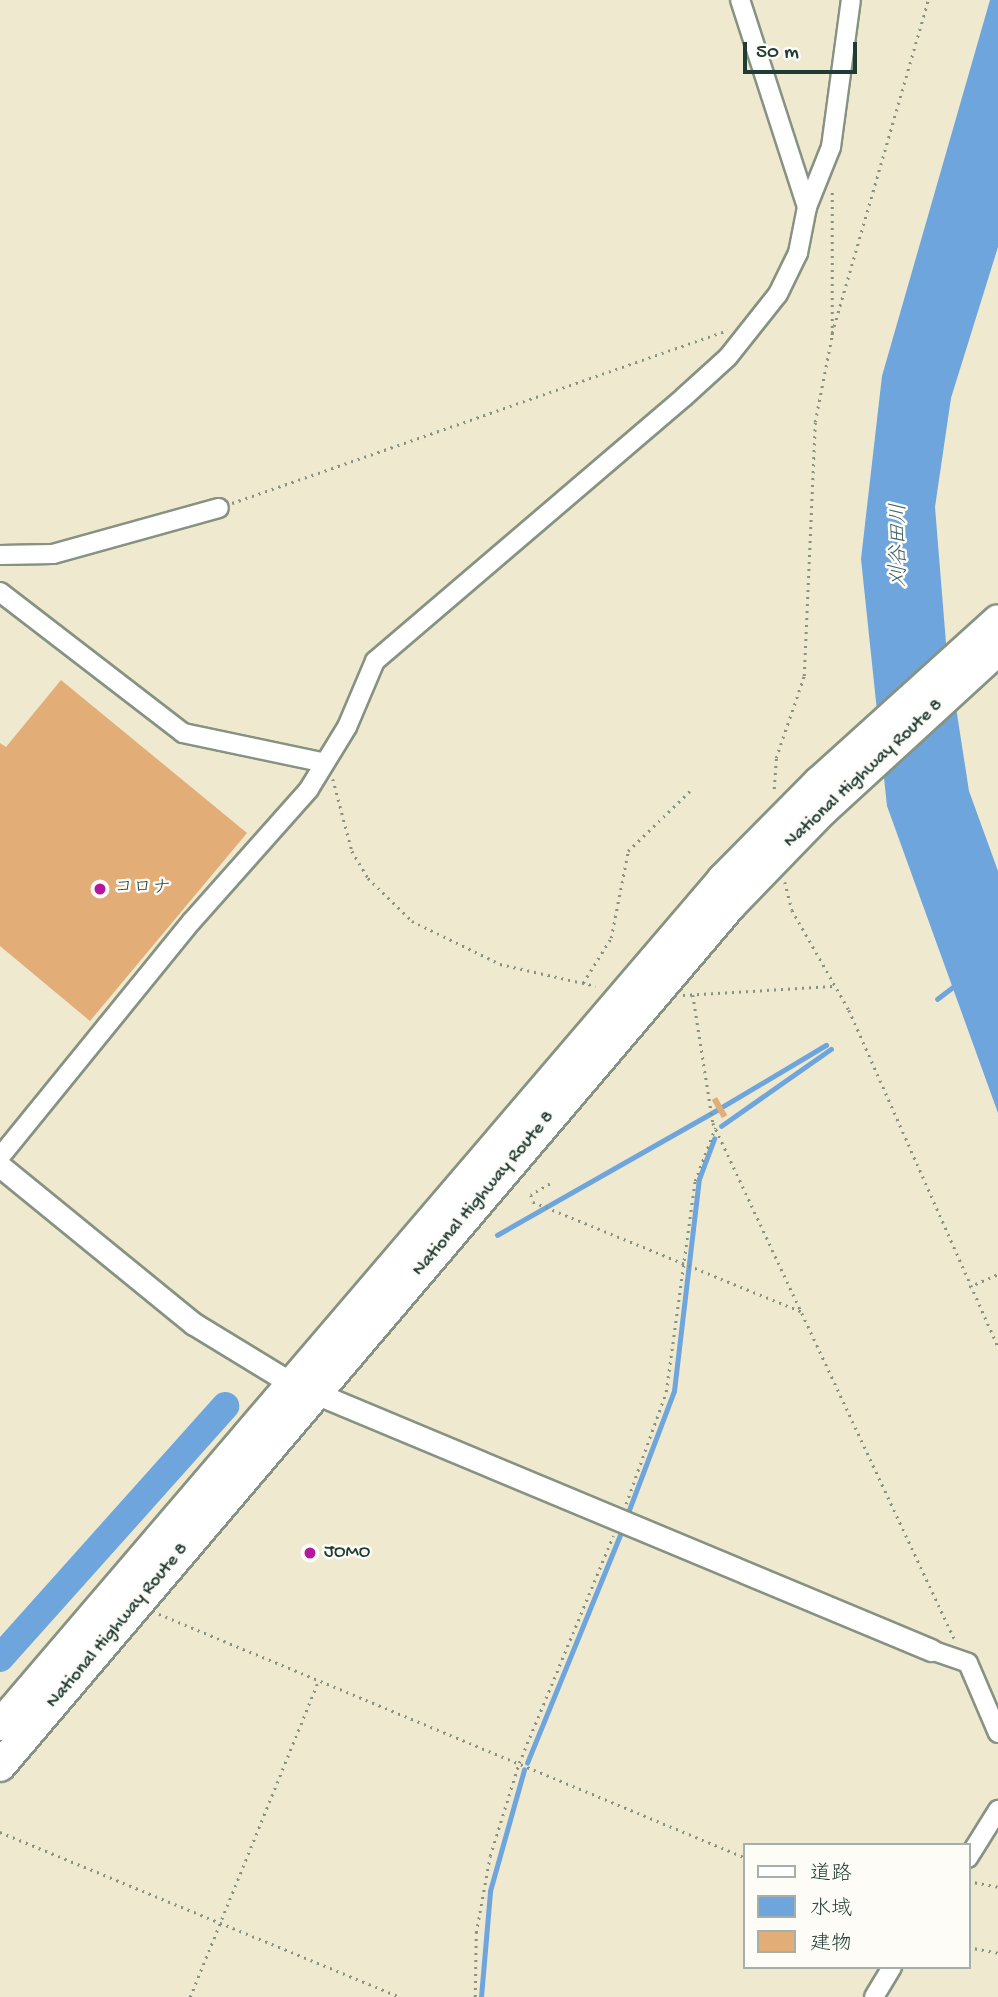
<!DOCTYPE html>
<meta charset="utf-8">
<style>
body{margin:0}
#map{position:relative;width:998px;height:1997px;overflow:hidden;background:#efe9cf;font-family:"Gochi Hand","Klee One",sans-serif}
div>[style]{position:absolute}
.water>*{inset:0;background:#6ea5dc}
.stream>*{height:4.5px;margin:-2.25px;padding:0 2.25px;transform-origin:2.25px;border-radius:2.25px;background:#6ea5dc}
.river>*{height:28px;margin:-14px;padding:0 14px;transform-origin:14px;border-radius:14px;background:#6ea5dc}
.building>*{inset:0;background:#e3ad78;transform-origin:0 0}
.path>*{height:2.5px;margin-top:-1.25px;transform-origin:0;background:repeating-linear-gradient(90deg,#879382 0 2px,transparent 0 7px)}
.roads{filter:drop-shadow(2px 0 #879382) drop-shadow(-2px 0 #879382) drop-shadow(0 2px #879382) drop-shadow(0 -2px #879382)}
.minor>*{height:18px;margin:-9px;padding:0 9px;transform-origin:9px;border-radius:9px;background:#fff}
.tertiary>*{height:21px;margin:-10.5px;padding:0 10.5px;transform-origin:10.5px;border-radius:10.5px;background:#fff}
.trunk>*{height:30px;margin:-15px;padding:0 15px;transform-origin:15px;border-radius:15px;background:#fff}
.dots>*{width:19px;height:19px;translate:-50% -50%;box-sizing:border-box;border:4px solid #fdfcf7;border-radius:50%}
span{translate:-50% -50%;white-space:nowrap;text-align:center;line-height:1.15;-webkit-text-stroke:5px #fdfcf7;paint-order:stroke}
.street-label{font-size:19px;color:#1f3d34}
.poi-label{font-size:19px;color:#1f3d34}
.left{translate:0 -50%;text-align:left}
.water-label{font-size:21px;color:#3b616f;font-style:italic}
.legend{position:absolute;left:743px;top:1843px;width:228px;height:126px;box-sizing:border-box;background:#fdfcf7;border:2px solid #a4b0a9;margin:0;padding:9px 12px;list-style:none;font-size:21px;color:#1f3d34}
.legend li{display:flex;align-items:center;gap:14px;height:35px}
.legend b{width:35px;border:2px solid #a4b0a9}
.scale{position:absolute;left:743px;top:42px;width:114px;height:32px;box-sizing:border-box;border:4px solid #1f3d34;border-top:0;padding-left:9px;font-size:21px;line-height:24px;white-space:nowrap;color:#1f3d34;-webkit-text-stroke:5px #fdfcf7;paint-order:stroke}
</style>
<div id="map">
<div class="water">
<div style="clip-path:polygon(990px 0,998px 0,998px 247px,951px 398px,935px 507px,946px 643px,969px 791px,998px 871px,998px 1113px,887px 806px,861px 559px,882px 376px)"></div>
</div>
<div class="stream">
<div style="left:937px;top:999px;width:21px;rotate:-37deg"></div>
<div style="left:722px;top:1107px;width:121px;rotate:-30.8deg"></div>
<div style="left:721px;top:1126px;width:134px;rotate:-35deg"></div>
<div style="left:497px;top:1235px;width:253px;rotate:-29.6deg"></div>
<div style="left:629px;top:1510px;width:127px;rotate:-69.3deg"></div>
<div style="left:674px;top:1391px;width:213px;rotate:-83.3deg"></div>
<div style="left:699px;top:1179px;width:43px;rotate:-69.4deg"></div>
<div style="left:527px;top:1763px;width:248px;rotate:-67.8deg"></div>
<div style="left:481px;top:1997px;width:106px;rotate:-85.1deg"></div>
<div style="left:490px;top:1891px;width:126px;rotate:-74.3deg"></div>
</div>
<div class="river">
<div style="left:0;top:1658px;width:338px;rotate:-48.2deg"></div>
</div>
<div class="building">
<div style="clip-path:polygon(61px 680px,247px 833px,90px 1021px,0 946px,0 743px,6px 747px)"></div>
<div style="left:717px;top:1097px;width:21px;height:6px;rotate:61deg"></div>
</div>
<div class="path">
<div style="left:832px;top:333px;width:347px;rotate:-73.9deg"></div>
<div style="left:232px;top:503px;width:525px;rotate:-19.23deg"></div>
<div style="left:333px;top:779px;width:74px;rotate:75.2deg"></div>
<div style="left:352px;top:851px;width:31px;rotate:59deg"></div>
<div style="left:368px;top:878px;width:62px;rotate:44.3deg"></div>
<div style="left:412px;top:921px;width:98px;rotate:26deg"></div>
<div style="left:500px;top:964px;width:98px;rotate:12.9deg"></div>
<div style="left:774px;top:789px;width:31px;rotate:-86deg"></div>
<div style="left:776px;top:758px;width:87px;rotate:-71.1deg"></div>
<div style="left:804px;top:676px;width:254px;rotate:-87.5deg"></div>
<div style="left:815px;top:422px;width:89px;rotate:-78.9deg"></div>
<div style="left:832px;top:335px;width:143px;rotate:-90deg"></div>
<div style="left:785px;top:882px;width:29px;rotate:76deg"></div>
<div style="left:792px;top:910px;width:115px;rotate:60.3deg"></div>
<div style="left:849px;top:1010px;width:368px;rotate:66.1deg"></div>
<div style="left:583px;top:983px;width:53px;rotate:-58.1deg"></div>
<div style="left:611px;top:938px;width:89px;rotate:-78.9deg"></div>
<div style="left:628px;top:851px;width:86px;rotate:-44.1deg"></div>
<div style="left:683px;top:995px;width:150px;rotate:-3.4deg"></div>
<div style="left:693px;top:995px;width:130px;rotate:81.1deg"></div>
<div style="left:713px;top:1123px;width:571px;rotate:64.92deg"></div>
<div style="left:550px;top:1184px;width:22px;rotate:150deg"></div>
<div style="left:531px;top:1195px;width:7px;rotate:74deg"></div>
<div style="left:533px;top:1202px;width:294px;rotate:22.2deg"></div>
<div style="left:969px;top:1287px;width:32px;rotate:-24deg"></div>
<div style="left:626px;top:1504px;width:119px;rotate:-70.3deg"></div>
<div style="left:666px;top:1392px;width:213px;rotate:-82.2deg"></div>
<div style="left:695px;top:1181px;width:57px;rotate:-69.3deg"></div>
<div style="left:159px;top:1614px;width:633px;rotate:22.56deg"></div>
<div style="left:0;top:1832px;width:434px;rotate:22.4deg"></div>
<div style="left:968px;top:1881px;width:31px;rotate:11deg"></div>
<div style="left:968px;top:1947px;width:31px;rotate:11deg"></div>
<div style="left:190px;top:1997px;width:342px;rotate:-67.9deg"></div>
<div style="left:475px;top:1997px;width:64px;rotate:-89.1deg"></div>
<div style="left:476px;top:1933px;width:78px;rotate:-79.7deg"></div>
<div style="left:490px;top:1856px;width:97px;rotate:-72.7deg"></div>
<div style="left:519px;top:1763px;width:246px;rotate:-67.5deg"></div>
</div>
<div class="roads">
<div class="minor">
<div style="left:807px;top:207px;width:65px;rotate:-68.2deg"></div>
<div style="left:831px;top:147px;width:148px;rotate:-82.3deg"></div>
<div style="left:0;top:555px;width:53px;rotate:-1.1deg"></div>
<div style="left:53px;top:554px;width:172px;rotate:-15.5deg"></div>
<div style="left:0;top:592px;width:231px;rotate:37.6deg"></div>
<div style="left:183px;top:733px;width:141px;rotate:11.9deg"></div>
<div style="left:0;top:1157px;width:304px;rotate:-50.9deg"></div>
<div style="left:192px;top:921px;width:176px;rotate:-48.4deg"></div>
<div style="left:309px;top:789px;width:73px;rotate:-58.5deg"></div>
<div style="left:347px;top:727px;width:72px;rotate:-67deg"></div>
<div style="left:375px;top:661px;width:406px;rotate:-40.5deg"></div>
<div style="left:684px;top:397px;width:59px;rotate:-42.3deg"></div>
<div style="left:728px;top:357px;width:80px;rotate:-51.6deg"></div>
<div style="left:778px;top:294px;width:46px;rotate:-64deg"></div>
<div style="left:798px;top:253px;width:47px;rotate:-78.9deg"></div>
<div style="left:807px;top:207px;width:218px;rotate:-107.9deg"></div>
<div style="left:931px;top:1650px;width:39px;rotate:19deg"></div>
<div style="left:968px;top:1663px;width:76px;rotate:66.8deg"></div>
<div style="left:968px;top:1858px;width:57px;rotate:-58deg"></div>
<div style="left:874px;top:1997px;width:35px;rotate:-59deg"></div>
</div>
<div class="tertiary">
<div style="left:0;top:1166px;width:250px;rotate:39.2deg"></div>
<div style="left:194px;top:1324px;width:111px;rotate:31.4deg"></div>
<div style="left:289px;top:1382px;width:696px;rotate:22.66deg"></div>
</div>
<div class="trunk">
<div style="left:0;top:1725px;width:1113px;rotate:-49.48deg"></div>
<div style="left:723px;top:879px;width:136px;rotate:-45.3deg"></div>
<div style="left:819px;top:782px;width:241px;rotate:-42.1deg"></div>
<div style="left:0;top:1766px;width:1128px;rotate:-49.67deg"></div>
<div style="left:730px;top:906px;width:132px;rotate:-45.9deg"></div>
<div style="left:822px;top:811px;width:239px;rotate:-42.5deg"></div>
</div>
</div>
<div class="dots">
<div style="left:100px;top:889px;background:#b5179e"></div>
<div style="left:310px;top:1553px;background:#b5179e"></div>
</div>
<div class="street-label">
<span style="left:864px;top:774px;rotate:-43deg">National Highway Route 8</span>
<span style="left:484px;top:1194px;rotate:-50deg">National Highway Route 8</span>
<span style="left:118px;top:1626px;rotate:-50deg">National Highway Route 8</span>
</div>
<div class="poi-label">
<span class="left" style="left:114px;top:889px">コロナ</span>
<span class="left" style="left:324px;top:1553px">JOMO</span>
</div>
<div class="water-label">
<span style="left:901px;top:545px;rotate:-90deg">刈谷田川</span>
</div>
<ul class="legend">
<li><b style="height:9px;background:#fff"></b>道路</li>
<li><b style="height:19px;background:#6ea5dc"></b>水域</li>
<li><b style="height:19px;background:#e3ad78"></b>建物</li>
</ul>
<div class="scale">50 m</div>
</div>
